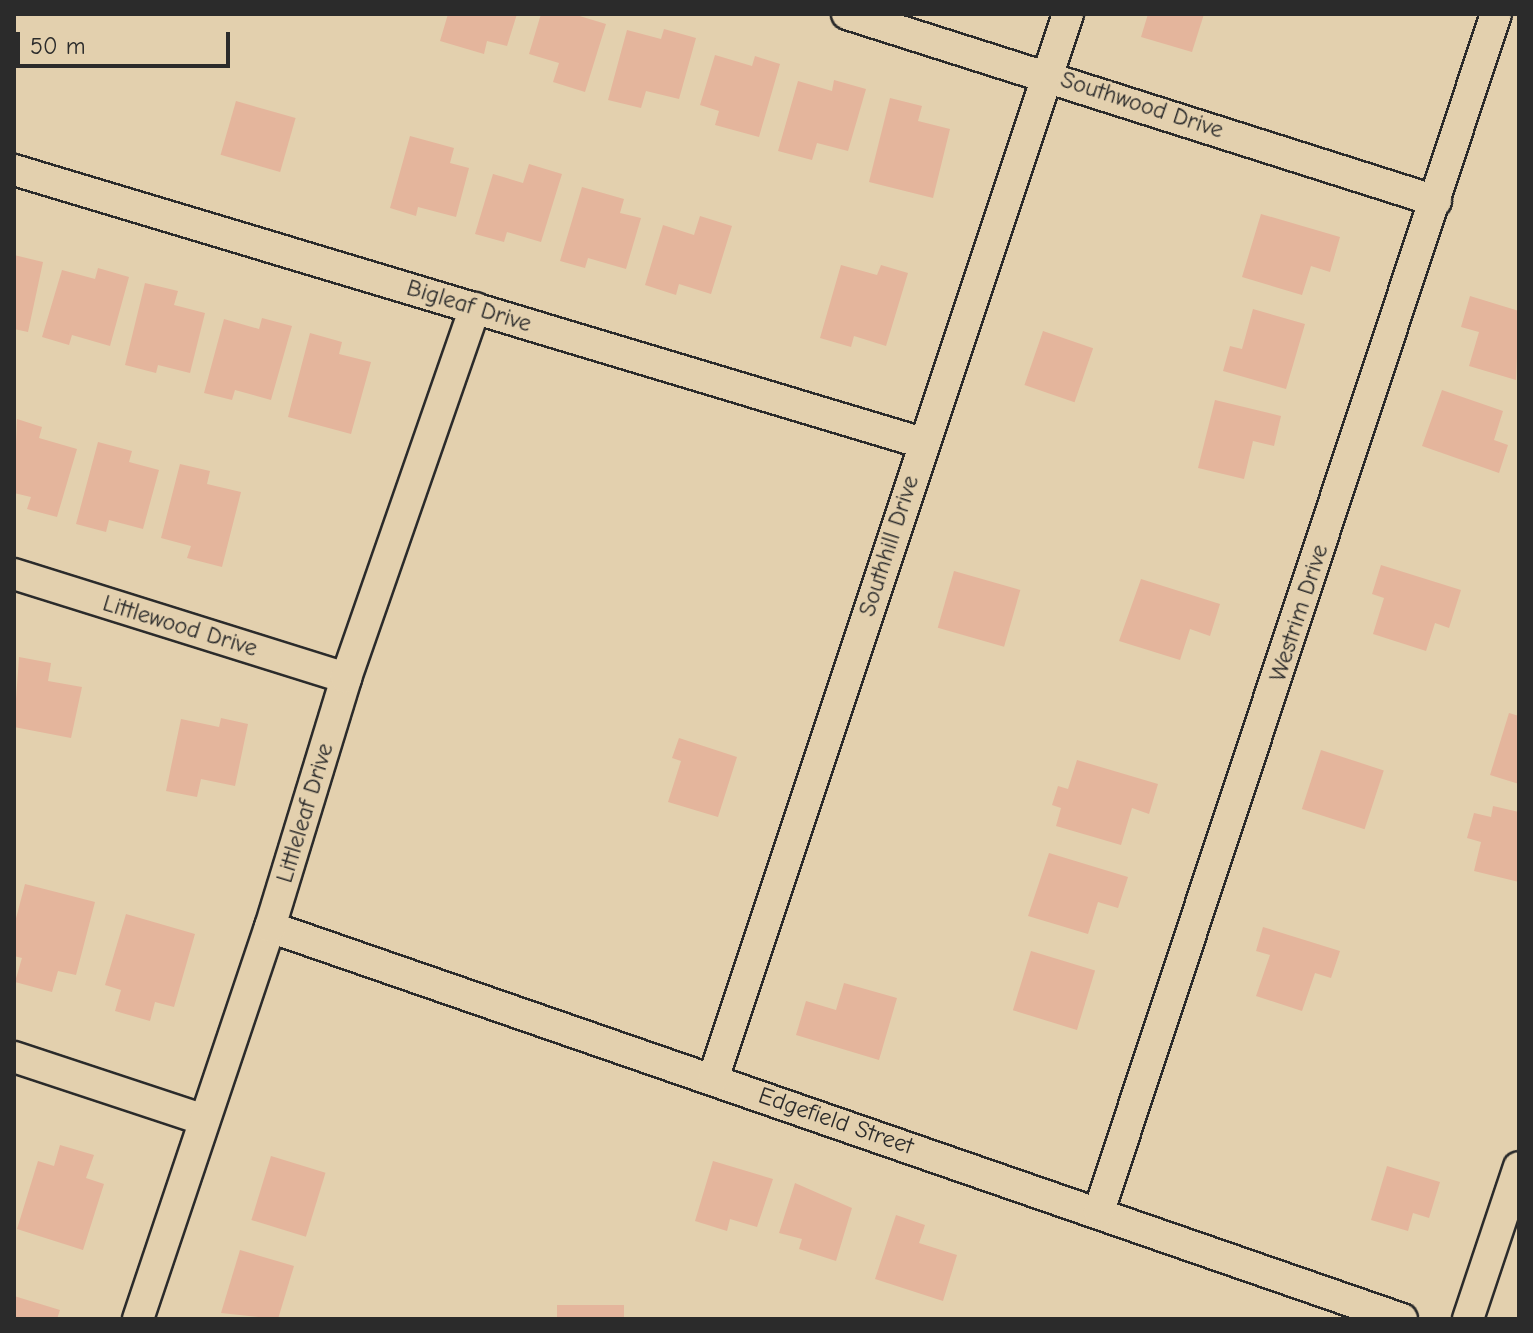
<!DOCTYPE html>
<style>
body{margin:0}
#map{position:relative;width:1533px;height:1333px;overflow:hidden;background:#e3d0ae;font-family:"Comic Neue",sans-serif}
div>[style]{position:absolute}
.building>*{inset:0;background:#e4b59c;transform-origin:0 0}
.roads{filter:drop-shadow(2px 0 #2b2b2b) drop-shadow(-2px 0 #2b2b2b) drop-shadow(0 2px #2b2b2b) drop-shadow(0 -2px #2b2b2b)}
.street>*{height:30px;margin:-15px;padding:0 15px;transform-origin:15px;border-radius:15px;background:#e3d0ae}
span{translate:-50% -50%;white-space:nowrap;text-align:center;line-height:1.15;-webkit-text-stroke:6px #e3d0ae;paint-order:stroke}
.street-label{font-size:24px;color:#2b2b2b}
.frame{position:absolute;inset:0;border:16px solid #2b2b2b;pointer-events:none}
.scale{position:absolute;left:16px;top:32px;width:214px;height:36px;box-sizing:border-box;border:4px solid #2b2b2b;border-top:0;padding-left:10px;font-size:24px;line-height:28px;white-space:nowrap;color:#2b2b2b;-webkit-text-stroke:6px #e3d0ae;paint-order:stroke}
</style>
<div id="map">
<div class="building">
<div style="clip-path:polygon(448px 14px,517px 14px,507px 46px,487px 41px,484px 54px,440px 41px)"></div>
<div style="clip-path:polygon(541px 14px,573px 14px,606px 24px,585px 92px,553px 82px,559px 63px,529px 54px)"></div>
<div style="clip-path:polygon(1148px 14px,1204px 14px,1192px 52px,1141px 37px)"></div>
<div style="clip-path:polygon(664px 29px,696px 38px,679px 99px,646px 91px,641px 108px,608px 100px,627px 30px,661px 39px)"></div>
<div style="clip-path:polygon(715px 55px,752px 66px,755px 56px,780px 64px,759px 137px,715px 125px,719px 111px,700px 105px)"></div>
<div style="clip-path:polygon(834px 80px,866px 89px,848px 151px,817px 143px,812px 160px,778px 151px,798px 81px,832px 91px)"></div>
<div style="clip-path:polygon(890px 98px,922px 106px,918px 121px,950px 129px,933px 198px,869px 182px)"></div>
<div style="left:236px;top:101px;width:62px;height:56px;rotate:16deg"></div>
<div style="clip-path:polygon(410px 136px,454px 148px,450px 163px,469px 168px,456px 217px,418px 207px,416px 216px,390px 208px)"></div>
<div style="clip-path:polygon(529px 164px,562px 174px,541px 242px,507px 232px,504px 242px,475px 234px,493px 174px,523px 183px)"></div>
<div style="clip-path:polygon(582px 187px,624px 199px,620px 213px,641px 218px,626px 269px,588px 258px,585px 268px,560px 261px)"></div>
<div style="clip-path:polygon(1261px 214px,1340px 237px,1330px 272px,1311px 266px,1302px 295px,1242px 277px)"></div>
<div style="clip-path:polygon(700px 216px,732px 226px,711px 294px,679px 284px,676px 295px,645px 285px,663px 225px,694px 235px)"></div>
<div style="clip-path:polygon(14px 255px,43px 262px,28px 332px,14px 329px)"></div>
<div style="clip-path:polygon(841px 265px,877px 275px,881px 265px,908px 273px,886px 346px,854px 336px,851px 347px,820px 338px)"></div>
<div style="clip-path:polygon(98px 268px,129px 277px,110px 346px,72px 335px,69px 345px,42px 337px,62px 270px,95px 279px)"></div>
<div style="clip-path:polygon(145px 283px,178px 291px,174px 305px,205px 313px,190px 373px,158px 365px,156px 373px,125px 365px)"></div>
<div style="clip-path:polygon(1470px 296px,1519px 311px,1516px 380px,1469px 366px,1479px 332px,1461px 327px)"></div>
<div style="clip-path:polygon(1253px 309px,1305px 324px,1286px 389px,1223px 371px,1230px 346px,1242px 349px)"></div>
<div style="clip-path:polygon(262px 318px,292px 326px,271px 400px,235px 390px,232px 400px,204px 393px,224px 319px,259px 329px)"></div>
<div style="left:1043px;top:331px;width:53px;height:57px;rotate:19deg"></div>
<div style="clip-path:polygon(310px 333px,342px 342px,339px 354px,371px 362px,351px 434px,288px 417px)"></div>
<div style="clip-path:polygon(1442px 390px,1503px 411px,1494px 440px,1508px 445px,1499px 473px,1422px 446px)"></div>
<div style="clip-path:polygon(1215px 400px,1281px 416px,1274px 446px,1253px 441px,1244px 479px,1198px 468px)"></div>
<div style="clip-path:polygon(17px 419px,42px 427px,39px 438px,77px 449px,57px 517px,27px 509px,31px 497px,14px 493px)"></div>
<div style="clip-path:polygon(98px 442px,132px 451px,129px 462px,159px 470px,143px 529px,109px 520px,106px 532px,76px 524px)"></div>
<div style="clip-path:polygon(180px 464px,210px 471px,207px 484px,241px 492px,222px 567px,187px 558px,191px 546px,161px 538px)"></div>
<div style="clip-path:polygon(1381px 565px,1461px 590px,1449px 628px,1435px 623px,1426px 651px,1373px 634px,1384px 598px,1372px 594px)"></div>
<div style="left:954px;top:571px;width:69px;height:59px;rotate:16deg"></div>
<div style="clip-path:polygon(1141px 579px,1220px 604px,1210px 636px,1190px 629px,1180px 660px,1119px 641px)"></div>
<div style="clip-path:polygon(19px 657px,51px 663px,48px 681px,82px 687px,71px 738px,14px 727px)"></div>
<div style="clip-path:polygon(1509px 713px,1519px 716px,1519px 784px,1490px 775px)"></div>
<div style="clip-path:polygon(221px 718px,248px 724px,235px 786px,201px 779px,197px 797px,166px 791px,181px 719px,219px 727px)"></div>
<div style="clip-path:polygon(679px 738px,737px 757px,718px 817px,668px 802px,681px 761px,672px 758px)"></div>
<div style="left:1321px;top:750px;width:66px;height:62px;rotate:18deg"></div>
<div style="clip-path:polygon(1077px 760px,1158px 784px,1149px 814px,1132px 808px,1121px 845px,1056px 826px,1061px 808px,1052px 805px,1058px 786px,1068px 789px)"></div>
<div style="clip-path:polygon(1493px 806px,1519px 812px,1519px 882px,1474px 871px,1481px 842px,1467px 838px,1474px 813px,1491px 817px)"></div>
<div style="clip-path:polygon(1049px 853px,1128px 877px,1118px 908px,1098px 902px,1088px 934px,1028px 916px)"></div>
<div style="clip-path:polygon(25px 884px,95px 902px,76px 975px,58px 971px,52px 992px,15px 982px,22px 958px,14px 956px,14px 926px)"></div>
<div style="clip-path:polygon(126px 914px,195px 934px,174px 1007px,155px 1002px,150px 1021px,115px 1011px,121px 990px,105px 985px)"></div>
<div style="clip-path:polygon(1263px 927px,1340px 951px,1331px 978px,1315px 973px,1302px 1011px,1256px 996px,1270px 955px,1256px 951px)"></div>
<div style="left:1031px;top:951px;width:67px;height:62px;rotate:17deg"></div>
<div style="clip-path:polygon(844px 983px,897px 998px,879px 1060px,796px 1035px,806px 1001px,836px 1010px)"></div>
<div style="clip-path:polygon(60px 1145px,94px 1155px,86px 1178px,104px 1184px,83px 1250px,17px 1229px,38px 1161px,54px 1166px)"></div>
<div style="left:271px;top:1156px;width:57px;height:67px;rotate:17deg"></div>
<div style="clip-path:polygon(713px 1161px,773px 1179px,757px 1227px,730px 1219px,727px 1231px,695px 1221px)"></div>
<div style="clip-path:polygon(1387px 1166px,1440px 1182px,1429px 1218px,1413px 1213px,1408px 1231px,1371px 1220px)"></div>
<div style="clip-path:polygon(795px 1183px,852px 1208px,836px 1261px,799px 1249px,802px 1239px,779px 1233px)"></div>
<div style="clip-path:polygon(896px 1215px,925px 1225px,919px 1243px,957px 1255px,943px 1301px,875px 1279px)"></div>
<div style="clip-path:polygon(240px 1250px,294px 1266px,278px 1319px,221px 1313px)"></div>
<div style="clip-path:polygon(14px 1296px,60px 1310px,57px 1319px,14px 1319px)"></div>
<div style="left:557px;top:1305px;width:67px;height:14px"></div>
</div>
<div class="roads">
<div class="street">
<div style="left:847px;top:14px;width:618px;rotate:17.61deg"></div>
<div style="left:14px;top:170px;width:949px;rotate:16.72deg"></div>
<div style="left:14px;top:574px;width:348px;rotate:17.4deg"></div>
<div style="left:270px;top:927px;width:1198px;rotate:19.1deg"></div>
<div style="left:14px;top:1057px;width:200px;rotate:18.3deg"></div>
<div style="left:713px;top:1079px;width:1123px;rotate:-71.57deg"></div>
<div style="left:1099px;top:1211px;width:1261px;rotate:-71.65deg"></div>
<div style="left:138px;top:1319px;width:414px;rotate:-71.4deg"></div>
<div style="left:270px;top:927px;width:260px;rotate:-73deg"></div>
<div style="left:346px;top:678px;width:392px;rotate:-70.8deg"></div>
<div style="left:1468px;top:1319px;width:160px;rotate:-71.5deg"></div>
</div>
</div>
<div class="street-label">
<span style="left:1142px;top:105px;rotate:18deg">Southwood Drive</span>
<span style="left:469px;top:306px;rotate:17deg">Bigleaf Drive</span>
<span style="left:889px;top:546px;rotate:-72deg">Southhill Drive</span>
<span style="left:1299px;top:613px;rotate:-72deg">Westrim Drive</span>
<span style="left:180px;top:626px;rotate:17deg">Littlewood Drive</span>
<span style="left:305px;top:813px;rotate:-73deg">Littleleaf Drive</span>
<span style="left:836px;top:1121px;rotate:19deg">Edgefield Street</span>
</div>
<div class="frame"></div>
<div class="scale">50 m</div>
</div>
